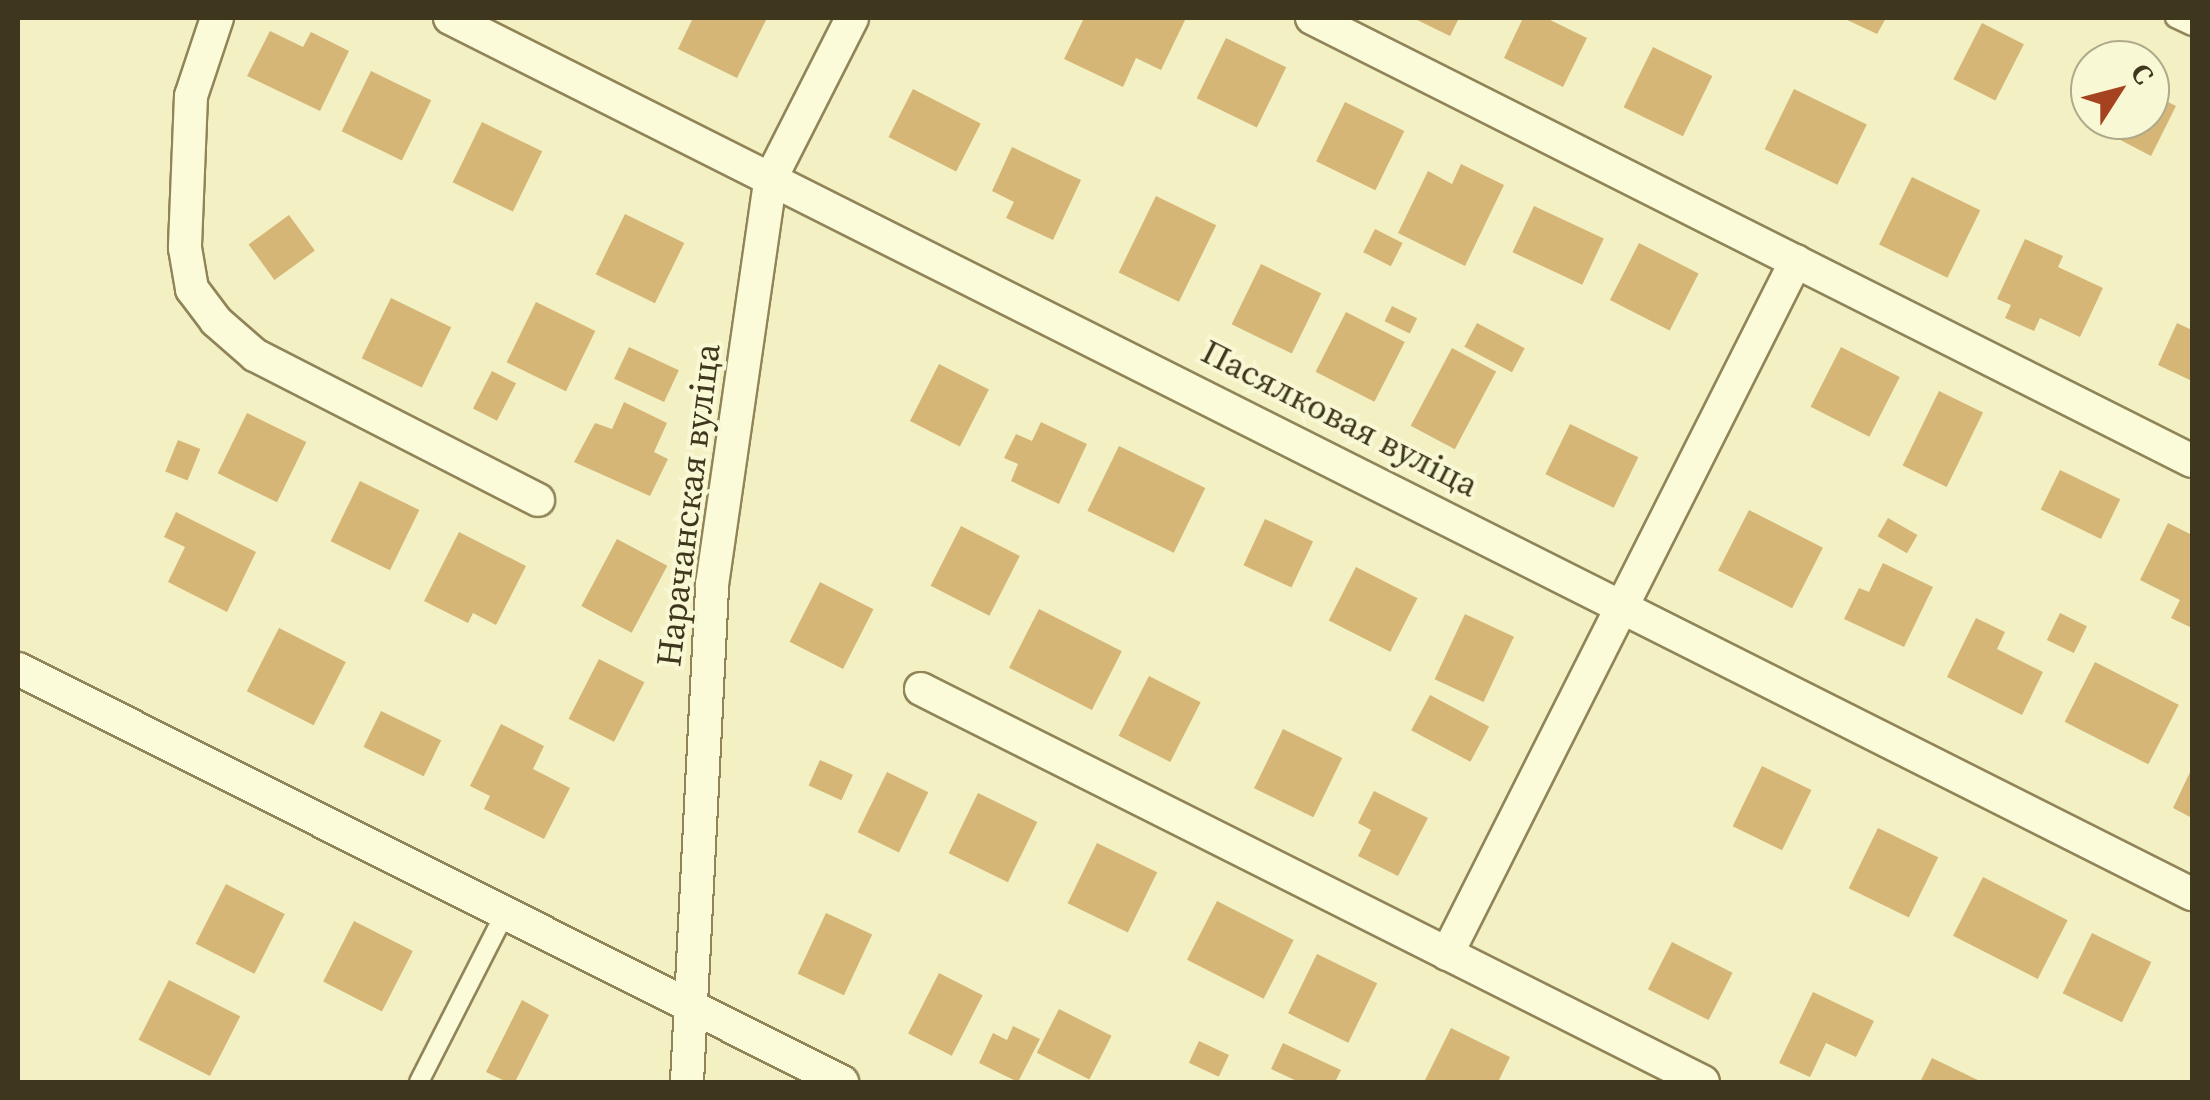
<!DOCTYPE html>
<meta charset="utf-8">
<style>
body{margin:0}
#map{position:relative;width:2210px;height:1100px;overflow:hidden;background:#f3f1c4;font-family:"Source Serif 4",serif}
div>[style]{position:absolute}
.building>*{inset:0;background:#d5b676;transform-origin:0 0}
.roads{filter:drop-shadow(2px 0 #908458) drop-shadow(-2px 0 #908458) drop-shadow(0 2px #908458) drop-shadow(0 -2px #908458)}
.service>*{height:18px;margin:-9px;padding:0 9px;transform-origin:9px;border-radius:9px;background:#fcfbd9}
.minor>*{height:32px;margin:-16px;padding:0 16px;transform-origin:16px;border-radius:16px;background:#fcfbd9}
span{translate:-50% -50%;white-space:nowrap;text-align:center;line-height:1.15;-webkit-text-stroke:8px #f9f8d5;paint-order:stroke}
.street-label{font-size:35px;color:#3e361d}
.frame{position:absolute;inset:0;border:20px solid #3e361d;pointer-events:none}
.north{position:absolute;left:2070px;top:40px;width:100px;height:100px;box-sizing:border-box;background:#f9f8d5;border:2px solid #aeaa8b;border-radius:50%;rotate:54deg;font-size:28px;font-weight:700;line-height:40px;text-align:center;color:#3e361d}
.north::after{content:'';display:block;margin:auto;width:35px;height:45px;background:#a54321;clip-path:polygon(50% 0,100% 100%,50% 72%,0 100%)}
</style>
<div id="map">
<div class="building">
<div style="clip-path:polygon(693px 18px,767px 18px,737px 78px,678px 49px)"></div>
<div style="clip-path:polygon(1084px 18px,1180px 18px,1185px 20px,1161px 70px,1136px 58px,1123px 87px,1064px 59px)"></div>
<div style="clip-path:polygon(1413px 18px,1459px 18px,1450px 36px)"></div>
<div style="clip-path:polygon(1523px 18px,1546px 18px,1587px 38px,1563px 87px,1504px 58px)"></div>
<div style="clip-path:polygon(1843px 18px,1886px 18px,1877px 34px)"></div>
<div style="left:1982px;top:23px;width:47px;height:63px;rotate:27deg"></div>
<div style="clip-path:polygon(270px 31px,303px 47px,311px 32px,349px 51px,320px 111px,247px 76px)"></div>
<div style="left:1226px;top:38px;width:67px;height:67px;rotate:26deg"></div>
<div style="left:1653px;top:47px;width:66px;height:67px;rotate:26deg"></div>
<div style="left:371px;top:71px;width:67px;height:67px;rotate:26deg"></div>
<div style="left:913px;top:89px;width:76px;height:54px;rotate:27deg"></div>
<div style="left:1794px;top:89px;width:81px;height:67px;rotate:26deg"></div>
<div style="clip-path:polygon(2150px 93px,2176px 106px,2151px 156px,2107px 133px,2114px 120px,2150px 120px)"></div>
<div style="left:1345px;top:102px;width:66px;height:66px;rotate:26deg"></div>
<div style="left:482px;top:122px;width:67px;height:67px;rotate:26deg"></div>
<div style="clip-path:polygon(1012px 147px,1081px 180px,1053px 240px,1006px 218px,1014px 202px,992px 191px)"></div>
<div style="clip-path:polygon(1461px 164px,1504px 185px,1465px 266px,1398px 233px,1428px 171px,1452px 184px)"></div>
<div style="left:1912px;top:177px;width:76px;height:75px;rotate:26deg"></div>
<div style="left:1156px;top:196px;width:67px;height:85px;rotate:26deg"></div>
<div style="left:1534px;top:206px;width:77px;height:51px;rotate:25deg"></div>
<div style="left:625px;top:214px;width:66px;height:67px;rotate:26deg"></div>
<div style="left:289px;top:215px;width:44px;height:50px;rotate:54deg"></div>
<div style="left:1375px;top:229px;width:31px;height:26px;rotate:27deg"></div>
<div style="clip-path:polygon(2025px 239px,2063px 256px,2058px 267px,2103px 288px,2080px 337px,2040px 318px,2034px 331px,2005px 318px,2011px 305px,1997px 299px)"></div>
<div style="left:1639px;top:243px;width:67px;height:64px;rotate:27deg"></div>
<div style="left:1261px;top:264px;width:67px;height:67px;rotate:26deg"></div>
<div style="left:391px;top:298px;width:67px;height:67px;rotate:26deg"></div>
<div style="left:536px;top:302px;width:66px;height:67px;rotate:26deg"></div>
<div style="left:1392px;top:306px;width:28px;height:17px;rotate:26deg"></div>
<div style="left:1346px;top:312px;width:66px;height:67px;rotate:27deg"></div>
<div style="left:1477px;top:323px;width:54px;height:27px;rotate:28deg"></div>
<div style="clip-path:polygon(2177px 323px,2192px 330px,2192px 381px,2158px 365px)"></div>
<div style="left:629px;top:347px;width:55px;height:35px;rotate:25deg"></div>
<div style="left:1841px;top:347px;width:66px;height:67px;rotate:27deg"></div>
<div style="left:1452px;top:348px;width:50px;height:88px;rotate:28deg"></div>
<div style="left:939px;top:364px;width:56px;height:64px;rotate:27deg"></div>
<div style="left:492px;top:371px;width:27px;height:42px;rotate:27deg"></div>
<div style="left:1939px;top:391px;width:49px;height:83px;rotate:26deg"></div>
<div style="clip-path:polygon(624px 402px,667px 423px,654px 452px,668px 459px,650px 496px,574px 462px,595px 423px,612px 429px)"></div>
<div style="left:247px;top:413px;width:66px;height:67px;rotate:26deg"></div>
<div style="clip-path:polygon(1041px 422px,1087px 444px,1059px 504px,1011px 481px,1018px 464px,1004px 458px,1016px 434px,1032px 441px)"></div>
<div style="left:1570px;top:424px;width:76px;height:56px;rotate:26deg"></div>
<div style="left:178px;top:440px;width:24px;height:34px;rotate:22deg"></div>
<div style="left:1119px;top:446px;width:96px;height:72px;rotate:26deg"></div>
<div style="left:2060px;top:470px;width:67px;height:44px;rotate:26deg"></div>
<div style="left:360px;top:481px;width:66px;height:67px;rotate:26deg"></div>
<div style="left:1749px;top:510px;width:83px;height:68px;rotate:27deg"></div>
<div style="clip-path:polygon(176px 512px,256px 552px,227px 612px,168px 582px,185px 547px,164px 537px)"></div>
<div style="left:1888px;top:518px;width:34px;height:21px;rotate:30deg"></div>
<div style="left:1265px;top:519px;width:53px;height:51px;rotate:25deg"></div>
<div style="clip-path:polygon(2168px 523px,2192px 535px,2192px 628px,2171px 618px,2180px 600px,2140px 580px)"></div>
<div style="left:961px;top:526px;width:66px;height:67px;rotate:27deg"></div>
<div style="clip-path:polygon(459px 532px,526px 566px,496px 625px,473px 613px,468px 623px,424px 601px)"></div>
<div style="left:617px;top:539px;width:57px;height:76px;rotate:28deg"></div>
<div style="clip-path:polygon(1883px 563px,1933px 587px,1904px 647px,1844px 619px,1859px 588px,1869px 592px)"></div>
<div style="left:1356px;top:567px;width:69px;height:60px;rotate:27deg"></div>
<div style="left:820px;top:582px;width:60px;height:67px;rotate:27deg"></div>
<div style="left:1039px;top:609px;width:93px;height:66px;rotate:27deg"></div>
<div style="left:2060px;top:613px;width:30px;height:30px;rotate:26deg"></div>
<div style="left:1465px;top:614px;width:54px;height:72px;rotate:25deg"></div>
<div style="clip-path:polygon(1976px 618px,2005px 632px,1997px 649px,2043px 672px,2022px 715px,1947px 677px)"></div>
<div style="left:279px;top:628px;width:75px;height:71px;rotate:27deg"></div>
<div style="left:599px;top:659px;width:51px;height:67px;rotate:27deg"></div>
<div style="left:2095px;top:662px;width:94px;height:67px;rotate:27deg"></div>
<div style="left:1149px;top:676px;width:58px;height:67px;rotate:27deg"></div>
<div style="left:1430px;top:695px;width:67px;height:40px;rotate:28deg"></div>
<div style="left:381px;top:711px;width:67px;height:40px;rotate:26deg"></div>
<div style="clip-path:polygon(501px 724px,544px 746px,533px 769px,570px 788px,544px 839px,484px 809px,490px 796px,470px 786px)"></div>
<div style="left:1283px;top:729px;width:66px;height:66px;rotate:26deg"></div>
<div style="left:820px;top:760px;width:36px;height:28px;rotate:24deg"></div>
<div style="left:1762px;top:766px;width:55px;height:67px;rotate:26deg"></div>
<div style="clip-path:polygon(2192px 768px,2192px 818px,2173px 808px)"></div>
<div style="left:887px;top:772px;width:46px;height:67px;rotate:26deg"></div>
<div style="clip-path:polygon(1374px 791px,1428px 818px,1398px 876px,1358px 856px,1371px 830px,1358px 823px)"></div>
<div style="left:978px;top:793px;width:66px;height:67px;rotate:26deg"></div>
<div style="left:1878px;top:828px;width:67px;height:67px;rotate:26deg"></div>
<div style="left:1097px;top:843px;width:67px;height:67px;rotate:26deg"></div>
<div style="left:1983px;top:877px;width:95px;height:66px;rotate:27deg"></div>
<div style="left:226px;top:884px;width:66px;height:67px;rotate:27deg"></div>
<div style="left:1217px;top:901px;width:86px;height:66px;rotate:27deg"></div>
<div style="left:826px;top:913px;width:51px;height:67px;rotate:25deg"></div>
<div style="left:354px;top:921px;width:66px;height:68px;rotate:27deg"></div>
<div style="left:2092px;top:933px;width:66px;height:67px;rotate:26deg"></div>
<div style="left:1672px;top:942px;width:68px;height:53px;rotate:27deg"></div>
<div style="left:1317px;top:954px;width:67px;height:66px;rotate:26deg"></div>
<div style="left:939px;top:973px;width:49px;height:68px;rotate:27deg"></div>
<div style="left:169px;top:980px;width:80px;height:67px;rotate:27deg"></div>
<div style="clip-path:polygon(1813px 992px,1874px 1021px,1856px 1057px,1826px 1043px,1810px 1077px,1779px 1063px)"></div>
<div style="clip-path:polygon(522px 1000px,549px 1015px,515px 1082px,507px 1082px,486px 1072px)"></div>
<div style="left:1059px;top:1009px;width:59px;height:49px;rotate:27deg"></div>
<div style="clip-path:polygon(1013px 1026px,1040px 1039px,1018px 1082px,979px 1063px,993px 1033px,1007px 1040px)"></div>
<div style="clip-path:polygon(1451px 1028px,1510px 1057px,1498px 1082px,1424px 1082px)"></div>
<div style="left:1199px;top:1041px;width:33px;height:24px;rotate:25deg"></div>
<div style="clip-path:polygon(1283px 1043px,1341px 1070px,1335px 1082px,1299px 1082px,1271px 1069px)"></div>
<div style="clip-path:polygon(1932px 1058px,1982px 1082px,1920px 1082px)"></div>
</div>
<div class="roads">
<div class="service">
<div style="left:2175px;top:18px;width:19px;rotate:25deg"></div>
<div style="left:419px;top:1082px;width:190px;rotate:-63deg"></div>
</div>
<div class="minor">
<div style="left:217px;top:18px;width:82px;rotate:108.4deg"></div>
<div style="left:191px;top:96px;width:152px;rotate:92.3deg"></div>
<div style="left:185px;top:248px;width:42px;rotate:80.3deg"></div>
<div style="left:192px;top:289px;width:40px;rotate:53deg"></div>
<div style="left:216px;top:321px;width:52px;rotate:41.1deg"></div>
<div style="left:255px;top:355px;width:318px;rotate:27.1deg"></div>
<div style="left:450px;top:18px;width:1950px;rotate:26.7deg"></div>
<div style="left:1312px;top:18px;width:985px;rotate:26.72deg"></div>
<div style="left:18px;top:669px;width:922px;rotate:26.62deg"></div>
<div style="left:921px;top:689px;width:875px;rotate:26.68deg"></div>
<div style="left:1447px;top:954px;width:776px;rotate:-63.27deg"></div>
<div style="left:687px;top:1082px;width:498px;rotate:-87.1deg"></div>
<div style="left:712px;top:585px;width:411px;rotate:-81.8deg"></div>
<div style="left:771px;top:178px;width:179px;rotate:-63.1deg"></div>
</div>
</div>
<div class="street-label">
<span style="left:1340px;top:418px;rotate:27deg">Пасялковая вуліца</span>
<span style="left:688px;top:505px;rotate:-83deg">Нарачанская вуліца</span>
</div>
<div class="frame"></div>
<div class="north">С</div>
</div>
